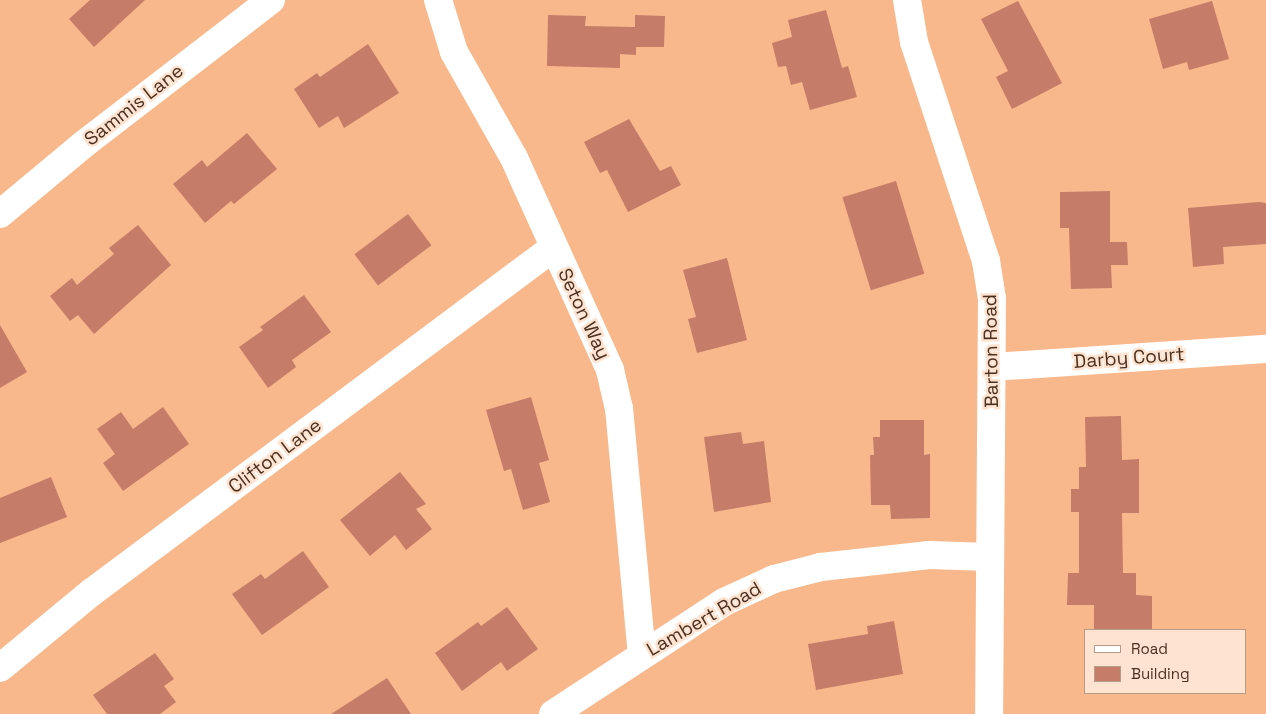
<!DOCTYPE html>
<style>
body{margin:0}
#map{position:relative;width:1266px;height:714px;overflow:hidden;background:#f9b88c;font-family:"Space Grotesk",sans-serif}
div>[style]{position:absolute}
.building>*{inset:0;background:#c57c69;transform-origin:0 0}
.street>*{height:28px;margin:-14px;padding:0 14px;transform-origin:14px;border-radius:14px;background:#fff}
span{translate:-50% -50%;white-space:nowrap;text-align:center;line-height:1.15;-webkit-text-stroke:5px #fee3d1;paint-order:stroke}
.street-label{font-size:19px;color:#4b301f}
.legend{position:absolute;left:1084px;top:629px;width:162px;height:65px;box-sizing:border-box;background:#fee3d1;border:1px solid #b69b8a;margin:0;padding:6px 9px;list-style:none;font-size:15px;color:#4b301f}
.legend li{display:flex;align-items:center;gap:10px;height:25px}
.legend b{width:25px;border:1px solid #b69b8a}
</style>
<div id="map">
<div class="building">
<div style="clip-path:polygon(90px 0,145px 0,94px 47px,69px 19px)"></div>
<div style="clip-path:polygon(1018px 1px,1062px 83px,1012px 109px,996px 77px,1008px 71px,981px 19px)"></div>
<div style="clip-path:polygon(1212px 1px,1229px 59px,1189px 70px,1187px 62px,1163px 69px,1149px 19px)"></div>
<div style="clip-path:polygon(826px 10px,842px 68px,848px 66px,857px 97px,810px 110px,802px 82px,791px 85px,786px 66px,778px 67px,772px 43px,792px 37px,788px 20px)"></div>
<div style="clip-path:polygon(548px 15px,586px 16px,585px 26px,635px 27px,635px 15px,665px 16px,664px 47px,636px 47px,636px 55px,620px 54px,620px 68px,547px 66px)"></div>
<div style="clip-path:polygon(368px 44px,399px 93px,344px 128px,338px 116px,319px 128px,294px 89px,317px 73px,320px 77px)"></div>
<div style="clip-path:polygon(629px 119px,660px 171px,671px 166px,681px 185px,628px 212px,607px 170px,600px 173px,584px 142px)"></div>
<div style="clip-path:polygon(247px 133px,277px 169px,234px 204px,231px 201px,205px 223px,173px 184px,202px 160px,207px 167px)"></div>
<div style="left:896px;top:181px;width:97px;height:56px;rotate:73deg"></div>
<div style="clip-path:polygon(1110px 191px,1110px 242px,1127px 242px,1128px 265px,1111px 265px,1112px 288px,1071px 289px,1069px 228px,1060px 228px,1060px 192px)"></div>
<div style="clip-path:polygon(1259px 202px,1266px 203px,1266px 244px,1223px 247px,1224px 264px,1193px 267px,1188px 208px)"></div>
<div style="left:408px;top:214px;width:39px;height:67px;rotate:53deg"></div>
<div style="clip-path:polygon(138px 225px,171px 265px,94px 334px,78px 315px,70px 321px,50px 296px,72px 278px,77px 285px,114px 254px,109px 248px)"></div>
<div style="clip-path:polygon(727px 258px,747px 340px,697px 353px,688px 319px,696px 317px,683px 270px)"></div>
<div style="clip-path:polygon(304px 295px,331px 332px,292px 360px,296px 367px,268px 388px,239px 347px,263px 330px,260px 327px)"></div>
<div style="clip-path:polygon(0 325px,27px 372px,0 388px)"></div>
<div style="clip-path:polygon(531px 397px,549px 460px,539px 463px,550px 502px,523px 510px,511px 469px,504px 471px,486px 410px)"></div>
<div style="clip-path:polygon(163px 407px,189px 444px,123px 491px,103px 463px,115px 454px,97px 429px,121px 412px,133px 429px)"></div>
<div style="clip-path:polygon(1121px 416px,1122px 460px,1139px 459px,1139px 513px,1122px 513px,1123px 573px,1136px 573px,1136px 595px,1152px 596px,1152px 630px,1094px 630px,1094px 605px,1067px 605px,1068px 573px,1079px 573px,1079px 512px,1071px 512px,1071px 489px,1079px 489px,1079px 467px,1086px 467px,1085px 417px)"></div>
<div style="clip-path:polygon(880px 420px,924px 420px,924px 455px,930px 454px,930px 518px,891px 519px,890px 505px,871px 505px,870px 455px,874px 455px,873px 437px,880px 437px)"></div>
<div style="clip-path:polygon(741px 432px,743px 444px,764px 441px,771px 502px,714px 512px,704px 437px)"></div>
<div style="clip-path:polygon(400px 472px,426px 504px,416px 509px,432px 529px,406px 550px,395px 535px,370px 556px,340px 520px)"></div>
<div style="clip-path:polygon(51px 477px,67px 517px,0 543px,0 498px)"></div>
<div style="clip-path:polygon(303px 551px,329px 587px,262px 635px,232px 594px,261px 574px,265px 579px)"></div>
<div style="clip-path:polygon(507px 607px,538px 649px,507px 671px,501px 662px,462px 691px,435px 653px,478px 622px,481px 626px)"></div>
<div style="clip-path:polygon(894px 621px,903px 674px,816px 690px,808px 644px,868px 634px,867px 626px)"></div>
<div style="clip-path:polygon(155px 653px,174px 679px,164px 686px,176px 702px,160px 714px,107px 714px,93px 695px)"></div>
<div style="clip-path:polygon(387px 678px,411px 714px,331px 714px)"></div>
</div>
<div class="street">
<div style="left:438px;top:0;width:54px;rotate:72.9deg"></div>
<div style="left:454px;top:52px;width:122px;rotate:60.5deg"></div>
<div style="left:514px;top:158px;width:233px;rotate:65.6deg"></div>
<div style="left:610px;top:370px;width:39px;rotate:77deg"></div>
<div style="left:619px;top:408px;width:247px;rotate:84.7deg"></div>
<div style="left:907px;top:0;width:43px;rotate:80.5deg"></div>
<div style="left:914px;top:42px;width:231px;rotate:71.8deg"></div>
<div style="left:986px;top:261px;width:38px;rotate:81deg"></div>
<div style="left:992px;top:299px;width:415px;rotate:90.4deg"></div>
<div style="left:0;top:214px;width:109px;rotate:-39.8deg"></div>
<div style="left:84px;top:144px;width:236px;rotate:-37.6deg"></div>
<div style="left:993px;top:367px;width:274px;rotate:-3.8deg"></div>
<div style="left:0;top:668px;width:119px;rotate:-39.6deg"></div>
<div style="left:92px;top:592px;width:575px;rotate:-36.73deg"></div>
<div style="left:553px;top:714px;width:204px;rotate:-33.2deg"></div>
<div style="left:724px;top:602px;width:55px;rotate:-24.7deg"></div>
<div style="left:774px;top:579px;width:49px;rotate:-14.3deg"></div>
<div style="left:821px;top:567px;width:109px;rotate:-6.3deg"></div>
<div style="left:929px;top:555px;width:60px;rotate:1.9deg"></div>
</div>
<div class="street-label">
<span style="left:134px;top:105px;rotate:-38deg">Sammis Lane</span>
<span style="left:584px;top:314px;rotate:65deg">Seton Way</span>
<span style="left:991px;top:351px;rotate:-91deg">Barton Road</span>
<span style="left:1129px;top:358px;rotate:-4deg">Darby Court</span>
<span style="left:275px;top:456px;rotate:-37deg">Clifton Lane</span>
<span style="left:704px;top:619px;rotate:-30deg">Lambert Road</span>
</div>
<ul class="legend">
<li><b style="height:6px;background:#fff"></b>Road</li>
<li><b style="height:14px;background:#c57c69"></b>Building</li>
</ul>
</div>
